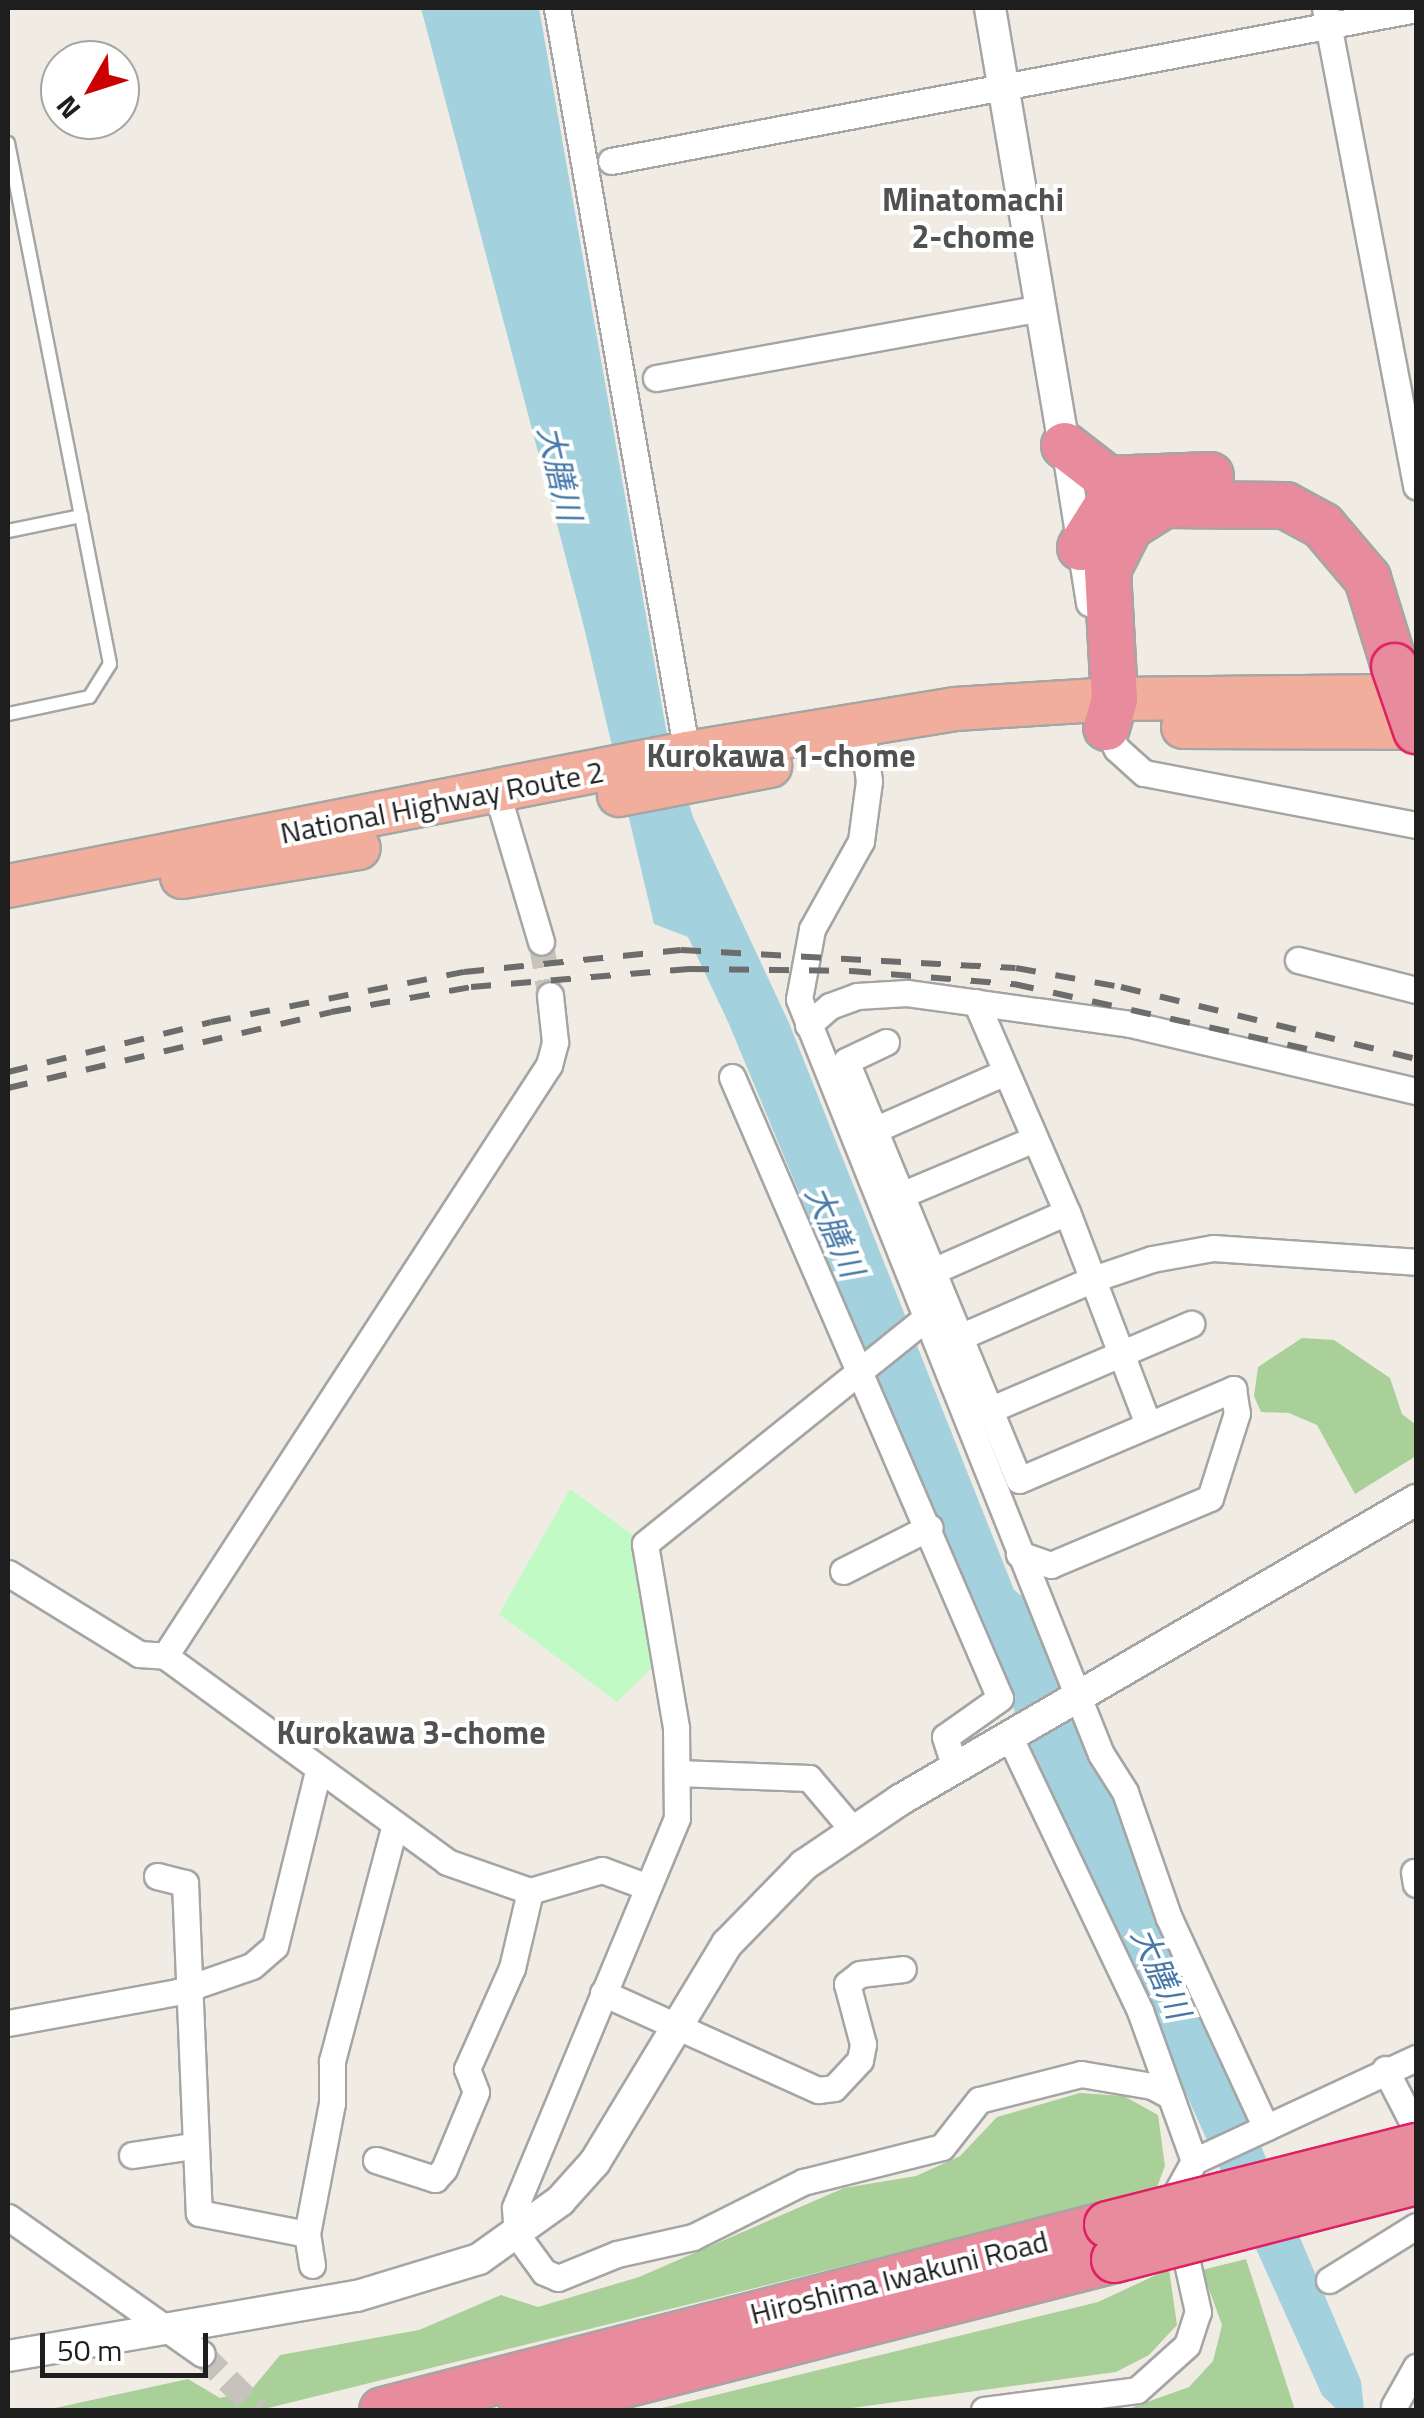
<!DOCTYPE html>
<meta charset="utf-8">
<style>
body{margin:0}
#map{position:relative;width:1424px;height:2418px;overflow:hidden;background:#f0ece4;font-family:"Titillium Web","Noto Sans JP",sans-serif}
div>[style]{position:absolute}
.forest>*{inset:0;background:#a9d098}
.park>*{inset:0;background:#c1fac5}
.water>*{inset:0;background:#a4d1de}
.minor-tunnel>*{height:25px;margin-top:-12.5px;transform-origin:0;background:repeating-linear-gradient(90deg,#c6c3bc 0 25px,transparent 0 37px)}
.roads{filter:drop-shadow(2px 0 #a5a5a5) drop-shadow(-2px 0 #a5a5a5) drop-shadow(0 2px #a5a5a5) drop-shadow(0 -2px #a5a5a5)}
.service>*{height:12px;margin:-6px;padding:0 6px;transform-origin:6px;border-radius:6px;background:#fff}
.minor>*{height:25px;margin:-12.5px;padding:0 12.5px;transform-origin:12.5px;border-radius:12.5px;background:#fff}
.tertiary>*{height:30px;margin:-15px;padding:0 15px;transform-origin:15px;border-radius:15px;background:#fff}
.trunk>*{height:42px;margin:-21px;padding:0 21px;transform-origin:21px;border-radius:21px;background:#f2ae9c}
.motorway>*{height:45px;margin:-22.5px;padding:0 22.5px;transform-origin:22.5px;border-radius:22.5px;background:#e88b9d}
.rail>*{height:6px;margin-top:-3px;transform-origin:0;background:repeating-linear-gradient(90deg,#6c6c6c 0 20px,transparent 0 40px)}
.bridges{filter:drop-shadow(2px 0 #de2163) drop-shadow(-2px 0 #de2163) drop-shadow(0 2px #de2163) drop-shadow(0 -2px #de2163)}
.motorway-bridge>*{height:45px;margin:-22.5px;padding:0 22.5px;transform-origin:22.5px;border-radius:22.5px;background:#e88b9d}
span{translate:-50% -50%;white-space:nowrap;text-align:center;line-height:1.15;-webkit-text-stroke:8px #fff;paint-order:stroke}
.street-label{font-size:30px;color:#1e1e1e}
.neighbourhood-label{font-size:32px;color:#515151;font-weight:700}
.water-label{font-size:32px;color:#4678a8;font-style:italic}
.frame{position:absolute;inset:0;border:10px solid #1e1e1e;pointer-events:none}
.north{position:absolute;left:40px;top:40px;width:100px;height:100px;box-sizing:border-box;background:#fff;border:2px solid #a5a5a5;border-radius:50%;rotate:231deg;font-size:28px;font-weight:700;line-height:40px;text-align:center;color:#1e1e1e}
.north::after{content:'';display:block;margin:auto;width:35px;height:45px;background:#cd0001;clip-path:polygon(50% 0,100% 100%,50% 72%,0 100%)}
.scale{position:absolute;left:40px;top:2333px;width:168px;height:45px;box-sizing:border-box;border:5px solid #1e1e1e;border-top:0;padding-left:12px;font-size:30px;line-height:35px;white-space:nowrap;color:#1e1e1e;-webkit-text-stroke:8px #fff;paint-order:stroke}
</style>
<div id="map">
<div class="forest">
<div style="clip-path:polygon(1302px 1338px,1334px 1340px,1390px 1378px,1402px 1414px,1416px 1425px,1416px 1456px,1355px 1494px,1317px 1425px,1289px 1413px,1261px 1412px,1254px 1396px,1258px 1367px)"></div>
<div style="clip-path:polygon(1080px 2093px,1124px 2096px,1158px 2115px,1165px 2166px,1153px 2198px,1084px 2207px,260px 2410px,46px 2410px,188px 2379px,220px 2398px,251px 2390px,280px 2355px,419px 2330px,501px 2295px,538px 2307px,639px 2277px,844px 2188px,916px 2176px,960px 2156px,997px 2117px)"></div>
<div style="clip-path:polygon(1246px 2259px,1295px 2410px,1125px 2410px,1189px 2387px,1213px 2361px,1222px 2325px,1202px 2270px)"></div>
<div style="clip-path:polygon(1169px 2269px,1177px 2325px,1149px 2355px,1116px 2372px,837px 2410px,654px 2410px,1098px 2302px)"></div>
</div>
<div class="park">
<div style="clip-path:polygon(570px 1489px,645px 1544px,664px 1656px,617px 1702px,499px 1614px)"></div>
</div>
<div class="water">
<div style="clip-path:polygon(421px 8px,539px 8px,666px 729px,693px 817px,789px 1023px,1014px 1590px,1029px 1601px,1361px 2381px,1364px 2410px,1337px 2410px,1322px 2395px,1030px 1748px,729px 1024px,688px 937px,654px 924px,583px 623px)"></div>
</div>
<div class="minor-tunnel">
<div style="left:541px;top:942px;width:54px;rotate:80.4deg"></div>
<div style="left:202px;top:2354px;width:79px;rotate:45deg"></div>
</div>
<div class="roads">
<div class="service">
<div style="left:8px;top:143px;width:531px;rotate:78.92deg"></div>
<div style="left:110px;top:664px;width:39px;rotate:122deg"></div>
<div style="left:89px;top:697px;width:83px;rotate:168.1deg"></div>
<div style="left:8px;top:531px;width:75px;rotate:-11.6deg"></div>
</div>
<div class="minor">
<div style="left:557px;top:8px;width:756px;rotate:80.1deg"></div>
<div style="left:1325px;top:8px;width:487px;rotate:79.2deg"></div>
<div style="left:611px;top:161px;width:819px;rotate:-10.69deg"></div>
<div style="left:656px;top:378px;width:391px;rotate:-10.3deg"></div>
<div style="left:1064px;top:445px;width:160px;rotate:81deg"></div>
<div style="left:1100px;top:716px;width:37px;rotate:63deg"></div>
<div style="left:1117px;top:749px;width:36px;rotate:42deg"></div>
<div style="left:1144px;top:773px;width:277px;rotate:10.8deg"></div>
<div style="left:861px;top:722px;width:60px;rotate:82.3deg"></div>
<div style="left:869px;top:781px;width:61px;rotate:97.6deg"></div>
<div style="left:861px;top:841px;width:101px;rotate:119.1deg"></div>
<div style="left:812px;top:929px;width:71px;rotate:100.5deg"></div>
<div style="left:799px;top:999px;width:813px;rotate:68.2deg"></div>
<div style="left:1101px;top:1754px;width:45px;rotate:57.7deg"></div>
<div style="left:1125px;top:1792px;width:133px;rotate:70.8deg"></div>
<div style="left:1169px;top:1918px;width:231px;rotate:65.2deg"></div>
<div style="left:497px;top:793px;width:155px;rotate:73.5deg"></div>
<div style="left:1298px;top:960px;width:122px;rotate:14.3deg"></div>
<div style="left:976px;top:1002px;width:229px;rotate:66.6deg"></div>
<div style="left:1067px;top:1212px;width:224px;rotate:69.1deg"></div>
<div style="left:808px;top:1025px;width:29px;rotate:-41deg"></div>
<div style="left:830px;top:1006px;width:29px;rotate:-20deg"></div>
<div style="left:857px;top:996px;width:50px;rotate:-3.4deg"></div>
<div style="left:907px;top:993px;width:225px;rotate:7.9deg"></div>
<div style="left:1130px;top:1024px;width:294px;rotate:13.2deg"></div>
<div style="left:886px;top:1042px;width:44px;rotate:154.6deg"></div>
<div style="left:846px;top:1061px;width:453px;rotate:67.6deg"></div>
<div style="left:1019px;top:1480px;width:233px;rotate:-23deg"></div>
<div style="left:1233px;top:1389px;width:24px;rotate:81deg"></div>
<div style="left:1237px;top:1413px;width:89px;rotate:107.6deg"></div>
<div style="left:1210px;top:1498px;width:173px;rotate:157.2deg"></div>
<div style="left:1051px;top:1565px;width:34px;rotate:-161deg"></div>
<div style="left:732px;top:1077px;width:676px;rotate:66.66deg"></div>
<div style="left:1000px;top:1698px;width:67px;rotate:144.7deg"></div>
<div style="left:945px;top:1737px;width:32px;rotate:72deg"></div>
<div style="left:874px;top:1130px;width:141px;rotate:-23.8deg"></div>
<div style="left:901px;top:1195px;width:144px;rotate:-22.8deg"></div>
<div style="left:933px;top:1271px;width:146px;rotate:-23.8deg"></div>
<div style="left:927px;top:1317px;width:362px;rotate:141.2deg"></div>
<div style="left:645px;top:1544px;width:187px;rotate:80.4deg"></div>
<div style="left:676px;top:1728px;width:90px;rotate:89.4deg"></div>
<div style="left:677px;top:1818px;width:422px;rotate:112.6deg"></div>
<div style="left:515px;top:2208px;width:27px;rotate:86deg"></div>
<div style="left:517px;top:2235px;width:46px;rotate:53.9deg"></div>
<div style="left:544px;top:2272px;width:15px;rotate:23deg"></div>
<div style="left:558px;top:2278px;width:64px;rotate:-22.1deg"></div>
<div style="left:617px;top:2254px;width:78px;rotate:-12.6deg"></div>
<div style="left:693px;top:2237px;width:123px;rotate:-26.6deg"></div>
<div style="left:803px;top:2182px;width:143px;rotate:-14.1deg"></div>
<div style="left:942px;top:2147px;width:60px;rotate:-51.8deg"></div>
<div style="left:979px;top:2100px;width:105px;rotate:-14.3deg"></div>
<div style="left:1081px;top:2074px;width:72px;rotate:9.6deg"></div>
<div style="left:1152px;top:2086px;width:21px;rotate:28deg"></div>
<div style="left:962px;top:1336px;width:143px;rotate:-23.5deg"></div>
<div style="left:1093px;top:1279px;width:62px;rotate:-18.7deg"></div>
<div style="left:1152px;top:1259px;width:62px;rotate:-10.2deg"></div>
<div style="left:1213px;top:1248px;width:203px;rotate:3.9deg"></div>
<div style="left:989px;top:1410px;width:220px;rotate:-23.1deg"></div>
<div style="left:843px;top:1571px;width:97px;rotate:-26.8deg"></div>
<div style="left:8px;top:1573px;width:154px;rotate:31.7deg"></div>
<div style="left:139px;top:1654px;width:26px;rotate:4deg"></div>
<div style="left:165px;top:1656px;width:349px;rotate:36.1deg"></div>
<div style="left:447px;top:1862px;width:88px;rotate:19.3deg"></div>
<div style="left:530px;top:1891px;width:75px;rotate:-16.3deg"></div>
<div style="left:602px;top:1870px;width:46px;rotate:20.4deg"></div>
<div style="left:165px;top:1656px;width:705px;rotate:-56.99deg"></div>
<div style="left:549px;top:1065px;width:24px;rotate:-75deg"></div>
<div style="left:555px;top:1042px;width:47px;rotate:-96.1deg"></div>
<div style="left:1009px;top:1736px;width:305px;rotate:64.5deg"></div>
<div style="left:1140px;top:2011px;width:159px;rotate:70.2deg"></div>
<div style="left:678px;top:1773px;width:131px;rotate:2.2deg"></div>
<div style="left:809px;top:1778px;width:68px;rotate:49.8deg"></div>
<div style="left:1414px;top:1872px;width:12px;rotate:81deg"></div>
<div style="left:157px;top:1876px;width:29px;rotate:14deg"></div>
<div style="left:185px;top:1883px;width:330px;rotate:87.6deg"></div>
<div style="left:199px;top:2213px;width:110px;rotate:11deg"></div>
<div style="left:603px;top:1993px;width:236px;rotate:24.3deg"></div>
<div style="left:818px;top:2090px;width:16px;rotate:-7deg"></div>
<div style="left:834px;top:2088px;width:38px;rotate:-47deg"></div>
<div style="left:860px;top:2060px;width:16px;rotate:-79deg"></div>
<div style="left:863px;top:2044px;width:62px;rotate:-104.9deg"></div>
<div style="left:847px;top:1984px;width:16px;rotate:-38deg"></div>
<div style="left:860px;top:1974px;width:43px;rotate:-6.6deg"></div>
<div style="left:8px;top:2023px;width:172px;rotate:-10.4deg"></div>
<div style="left:177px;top:1992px;width:79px;rotate:-19.1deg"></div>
<div style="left:252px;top:1966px;width:30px;rotate:-41deg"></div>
<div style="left:275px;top:1946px;width:180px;rotate:-76.2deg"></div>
<div style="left:1385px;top:2069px;width:68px;rotate:62.7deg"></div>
<div style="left:132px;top:2155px;width:61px;rotate:-8.5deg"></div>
<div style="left:376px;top:2160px;width:62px;rotate:17.9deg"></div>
<div style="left:435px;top:2179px;width:13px;rotate:-48deg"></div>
<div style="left:444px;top:2169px;width:83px;rotate:-67.4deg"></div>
<div style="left:476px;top:2092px;width:25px;rotate:-111deg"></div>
<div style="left:467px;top:2069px;width:111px;rotate:-66deg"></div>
<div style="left:512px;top:1968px;width:79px;rotate:-76.8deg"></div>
<div style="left:8px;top:2217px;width:237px;rotate:35.2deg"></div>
<div style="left:312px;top:2265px;width:31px;rotate:-99deg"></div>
<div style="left:307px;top:2234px;width:133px;rotate:-79.2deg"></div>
<div style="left:332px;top:2103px;width:42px;rotate:-90deg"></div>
<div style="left:332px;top:2061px;width:244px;rotate:-75.1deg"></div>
<div style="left:1329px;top:2280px;width:102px;rotate:-31.8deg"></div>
<div style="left:1394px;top:2406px;width:45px;rotate:-60.6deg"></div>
<div style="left:984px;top:2410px;width:154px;rotate:-7.4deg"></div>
<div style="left:1137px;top:2390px;width:67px;rotate:-42deg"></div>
<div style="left:1187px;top:2345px;width:35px;rotate:-72deg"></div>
<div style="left:1198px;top:2312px;width:116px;rotate:-102.5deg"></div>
<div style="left:1173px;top:2199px;width:43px;rotate:-61.1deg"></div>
<div style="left:1194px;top:2161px;width:245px;rotate:-24.9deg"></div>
</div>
<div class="tertiary">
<div style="left:990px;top:8px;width:443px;rotate:80.4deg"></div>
<div style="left:8px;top:2356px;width:354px;rotate:-9.8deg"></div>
<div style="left:357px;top:2296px;width:127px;rotate:-16.9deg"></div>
<div style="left:479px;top:2259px;width:100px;rotate:-35.6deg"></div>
<div style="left:560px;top:2201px;width:52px;rotate:-48.1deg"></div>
<div style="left:595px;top:2162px;width:255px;rotate:-58.8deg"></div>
<div style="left:727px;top:1944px;width:110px;rotate:-45.7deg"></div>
<div style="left:804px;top:1865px;width:116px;rotate:-34.1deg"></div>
<div style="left:900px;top:1800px;width:597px;rotate:-30.17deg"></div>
</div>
<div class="trunk">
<div style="left:1183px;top:727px;width:233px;rotate:0.2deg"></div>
<div style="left:619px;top:795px;width:154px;rotate:-10.9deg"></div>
<div style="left:182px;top:877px;width:179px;rotate:-9.3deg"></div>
<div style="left:8px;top:886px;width:692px;rotate:-11.08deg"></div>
<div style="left:687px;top:753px;width:272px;rotate:-9.3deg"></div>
<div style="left:955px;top:709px;width:159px;rotate:-3.6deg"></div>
<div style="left:1114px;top:699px;width:302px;rotate:-0.6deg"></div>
</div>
<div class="motorway">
<div style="left:1064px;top:445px;width:56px;rotate:37.7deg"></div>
<div style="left:1108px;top:479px;width:102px;rotate:-2.2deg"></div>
<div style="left:1080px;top:547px;width:64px;rotate:-57.8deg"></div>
<div style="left:1114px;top:493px;width:26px;rotate:-36deg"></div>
<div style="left:1106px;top:727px;width:29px;rotate:-74deg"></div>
<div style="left:1114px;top:699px;width:129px;rotate:-93.1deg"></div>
<div style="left:1107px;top:570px;width:49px;rotate:-63.4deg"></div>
<div style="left:1129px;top:526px;width:41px;rotate:-32.2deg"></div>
<div style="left:1164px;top:504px;width:121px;rotate:0.5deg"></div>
<div style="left:1285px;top:505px;width:42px;rotate:28.4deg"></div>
<div style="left:1322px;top:525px;width:70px;rotate:49.7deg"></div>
<div style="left:1367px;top:578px;width:92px;rotate:72.9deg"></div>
<div style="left:382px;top:2410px;width:748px;rotate:-14.39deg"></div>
<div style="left:522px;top:2410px;width:611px;rotate:-14.31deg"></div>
</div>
</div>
<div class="rail">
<div style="left:8px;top:1072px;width:209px;rotate:-13.8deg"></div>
<div style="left:211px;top:1022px;width:258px;rotate:-11.2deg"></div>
<div style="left:464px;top:972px;width:218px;rotate:-5.8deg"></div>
<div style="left:681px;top:950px;width:335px;rotate:3.1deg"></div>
<div style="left:1016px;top:968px;width:107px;rotate:10.3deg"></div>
<div style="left:1121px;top:987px;width:304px;rotate:13.7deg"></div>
<div style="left:8px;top:1088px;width:332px;rotate:-13.2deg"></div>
<div style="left:331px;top:1012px;width:142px;rotate:-10.1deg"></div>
<div style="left:471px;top:987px;width:219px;rotate:-4.7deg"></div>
<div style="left:689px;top:969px;width:162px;rotate:0.7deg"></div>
<div style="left:851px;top:971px;width:164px;rotate:4.6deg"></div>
<div style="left:1014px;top:984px;width:301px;rotate:12.5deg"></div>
</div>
<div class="bridges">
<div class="motorway-bridge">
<div style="left:1394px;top:666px;width:68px;rotate:71deg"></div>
<div style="left:1107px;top:2224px;width:319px;rotate:-14.2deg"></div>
<div style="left:1114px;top:2259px;width:312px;rotate:-14.5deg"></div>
</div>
</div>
<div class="street-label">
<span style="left:442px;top:802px;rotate:-11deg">National Highway Route 2</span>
<span style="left:899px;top:2277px;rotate:-14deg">Hiroshima Iwakuni Road</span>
</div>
<div class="neighbourhood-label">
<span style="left:973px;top:218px">Minatomachi<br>2-chome</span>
<span style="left:781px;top:755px">Kurokawa 1-chome</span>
<span style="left:411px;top:1732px">Kurokawa 3-chome</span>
</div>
<div class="water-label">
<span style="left:560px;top:473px;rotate:77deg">大膳川</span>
<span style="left:835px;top:1231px;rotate:66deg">大膳川</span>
<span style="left:1161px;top:1973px;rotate:66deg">大膳川</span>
</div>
<div class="frame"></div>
<div class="north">N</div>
<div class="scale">50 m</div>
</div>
